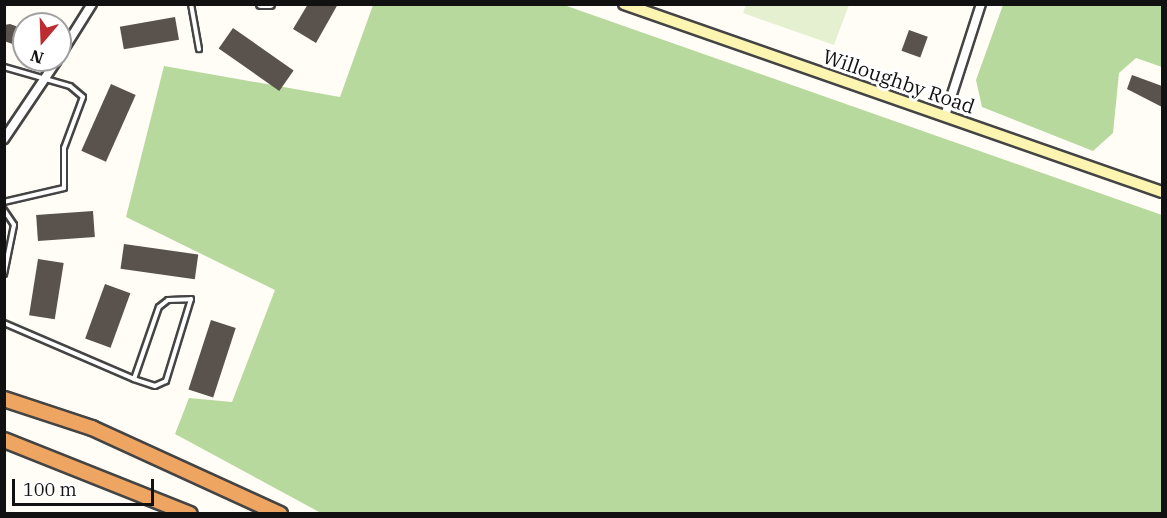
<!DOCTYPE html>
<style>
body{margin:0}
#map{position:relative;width:1167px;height:518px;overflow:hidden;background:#fffdf5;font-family:"IBM Plex Serif",serif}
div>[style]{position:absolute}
.forest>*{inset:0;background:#b8d99e}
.pitch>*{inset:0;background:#e5f0d0}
.building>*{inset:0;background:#59524d;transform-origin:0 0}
.roads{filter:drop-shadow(2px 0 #444) drop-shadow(-2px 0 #444) drop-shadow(0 2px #444) drop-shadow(0 -2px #444)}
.lane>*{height:4px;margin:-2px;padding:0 2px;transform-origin:2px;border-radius:2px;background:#fff}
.street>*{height:8px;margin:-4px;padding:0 4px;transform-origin:4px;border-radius:4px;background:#fff}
.secondary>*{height:10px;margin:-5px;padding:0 5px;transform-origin:5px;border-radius:5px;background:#fcf5b2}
.highway>*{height:14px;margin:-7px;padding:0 7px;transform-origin:7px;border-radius:7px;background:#efa562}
span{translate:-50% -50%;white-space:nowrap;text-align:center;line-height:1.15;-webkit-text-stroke:6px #fff;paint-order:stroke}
.street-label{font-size:20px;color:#111}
.frame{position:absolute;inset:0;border:6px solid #111;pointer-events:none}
.north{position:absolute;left:12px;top:12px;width:60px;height:60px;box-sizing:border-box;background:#fff;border:2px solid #a0a0a0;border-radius:50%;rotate:199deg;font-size:16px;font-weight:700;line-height:24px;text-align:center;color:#111}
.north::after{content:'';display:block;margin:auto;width:21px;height:27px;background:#bd2c31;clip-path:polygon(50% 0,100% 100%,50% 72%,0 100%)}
.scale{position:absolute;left:12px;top:479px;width:142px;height:27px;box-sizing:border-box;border:3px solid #111;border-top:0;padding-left:8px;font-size:18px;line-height:21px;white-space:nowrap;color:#111;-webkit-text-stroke:4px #fff;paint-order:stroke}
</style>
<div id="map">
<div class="forest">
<div style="clip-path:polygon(373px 5px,564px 5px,1162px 215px,1162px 513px,321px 513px,175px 434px,189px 398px,232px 402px,275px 290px,126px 217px,164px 66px,340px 97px)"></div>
<div style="clip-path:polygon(1003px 5px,1162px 5px,1162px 67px,1136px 58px,1119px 73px,1113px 133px,1093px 151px,982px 107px,976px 80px)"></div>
</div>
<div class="pitch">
<div style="clip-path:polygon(746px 5px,746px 4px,849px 5px,834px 45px,743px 13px)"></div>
</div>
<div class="building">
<div style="clip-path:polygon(308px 4px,338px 4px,316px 43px,293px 29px)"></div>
<div style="left:175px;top:17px;width:23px;height:56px;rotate:80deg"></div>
<div style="clip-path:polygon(10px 24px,24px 29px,24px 48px,4px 41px,4px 25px)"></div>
<div style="left:233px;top:28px;width:74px;height:25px;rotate:35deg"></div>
<div style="left:909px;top:30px;width:20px;height:22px;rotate:20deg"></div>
<div style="clip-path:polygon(1132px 75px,1162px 86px,1162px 107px,1127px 89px)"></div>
<div style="left:111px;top:84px;width:27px;height:73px;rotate:24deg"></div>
<div style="left:93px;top:211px;width:26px;height:57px;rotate:86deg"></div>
<div style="left:124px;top:244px;width:75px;height:25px;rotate:8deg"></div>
<div style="left:38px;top:259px;width:26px;height:57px;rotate:9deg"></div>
<div style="left:105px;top:284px;width:27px;height:58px;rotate:20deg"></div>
<div style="left:211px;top:320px;width:26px;height:73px;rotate:18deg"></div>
</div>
<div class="roads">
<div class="lane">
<div style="left:191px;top:4px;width:46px;rotate:79.9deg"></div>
<div style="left:4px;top:67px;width:69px;rotate:16.1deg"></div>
<div style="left:70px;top:86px;width:17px;rotate:40deg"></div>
<div style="left:83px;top:97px;width:54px;rotate:110.4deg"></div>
<div style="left:64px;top:148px;width:40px;rotate:90deg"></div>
<div style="left:64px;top:188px;width:62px;rotate:166.9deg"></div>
<div style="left:4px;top:210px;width:18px;rotate:56deg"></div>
<div style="left:14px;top:225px;width:50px;rotate:101.5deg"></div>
<div style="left:191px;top:299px;width:86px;rotate:107deg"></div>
<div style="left:166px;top:381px;width:12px;rotate:156deg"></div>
<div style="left:155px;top:386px;width:22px;rotate:-162deg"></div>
<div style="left:134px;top:379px;width:76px;rotate:-70.9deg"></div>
<div style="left:159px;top:307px;width:11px;rotate:-38deg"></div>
<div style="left:168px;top:300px;width:23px;rotate:-2deg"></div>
<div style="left:4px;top:323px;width:142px;rotate:23.3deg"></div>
</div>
<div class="street">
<div style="left:261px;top:4px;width:9px"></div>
<div style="left:60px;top:55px;width:60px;rotate:-57.9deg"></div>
<div style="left:945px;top:116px;width:118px;rotate:-72.2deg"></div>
<div style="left:4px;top:139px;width:95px;rotate:-56.1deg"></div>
</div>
<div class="secondary">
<div style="left:624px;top:4px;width:570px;rotate:19.26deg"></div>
</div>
<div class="highway">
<div style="left:4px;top:399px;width:93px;rotate:18.2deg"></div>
<div style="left:92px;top:428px;width:207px;rotate:24.6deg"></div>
<div style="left:4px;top:440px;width:200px;rotate:21.7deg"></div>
</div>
</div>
<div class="street-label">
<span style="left:899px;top:81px;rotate:19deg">Willoughby Road</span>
</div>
<div class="frame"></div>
<div class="north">N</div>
<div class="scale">100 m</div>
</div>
